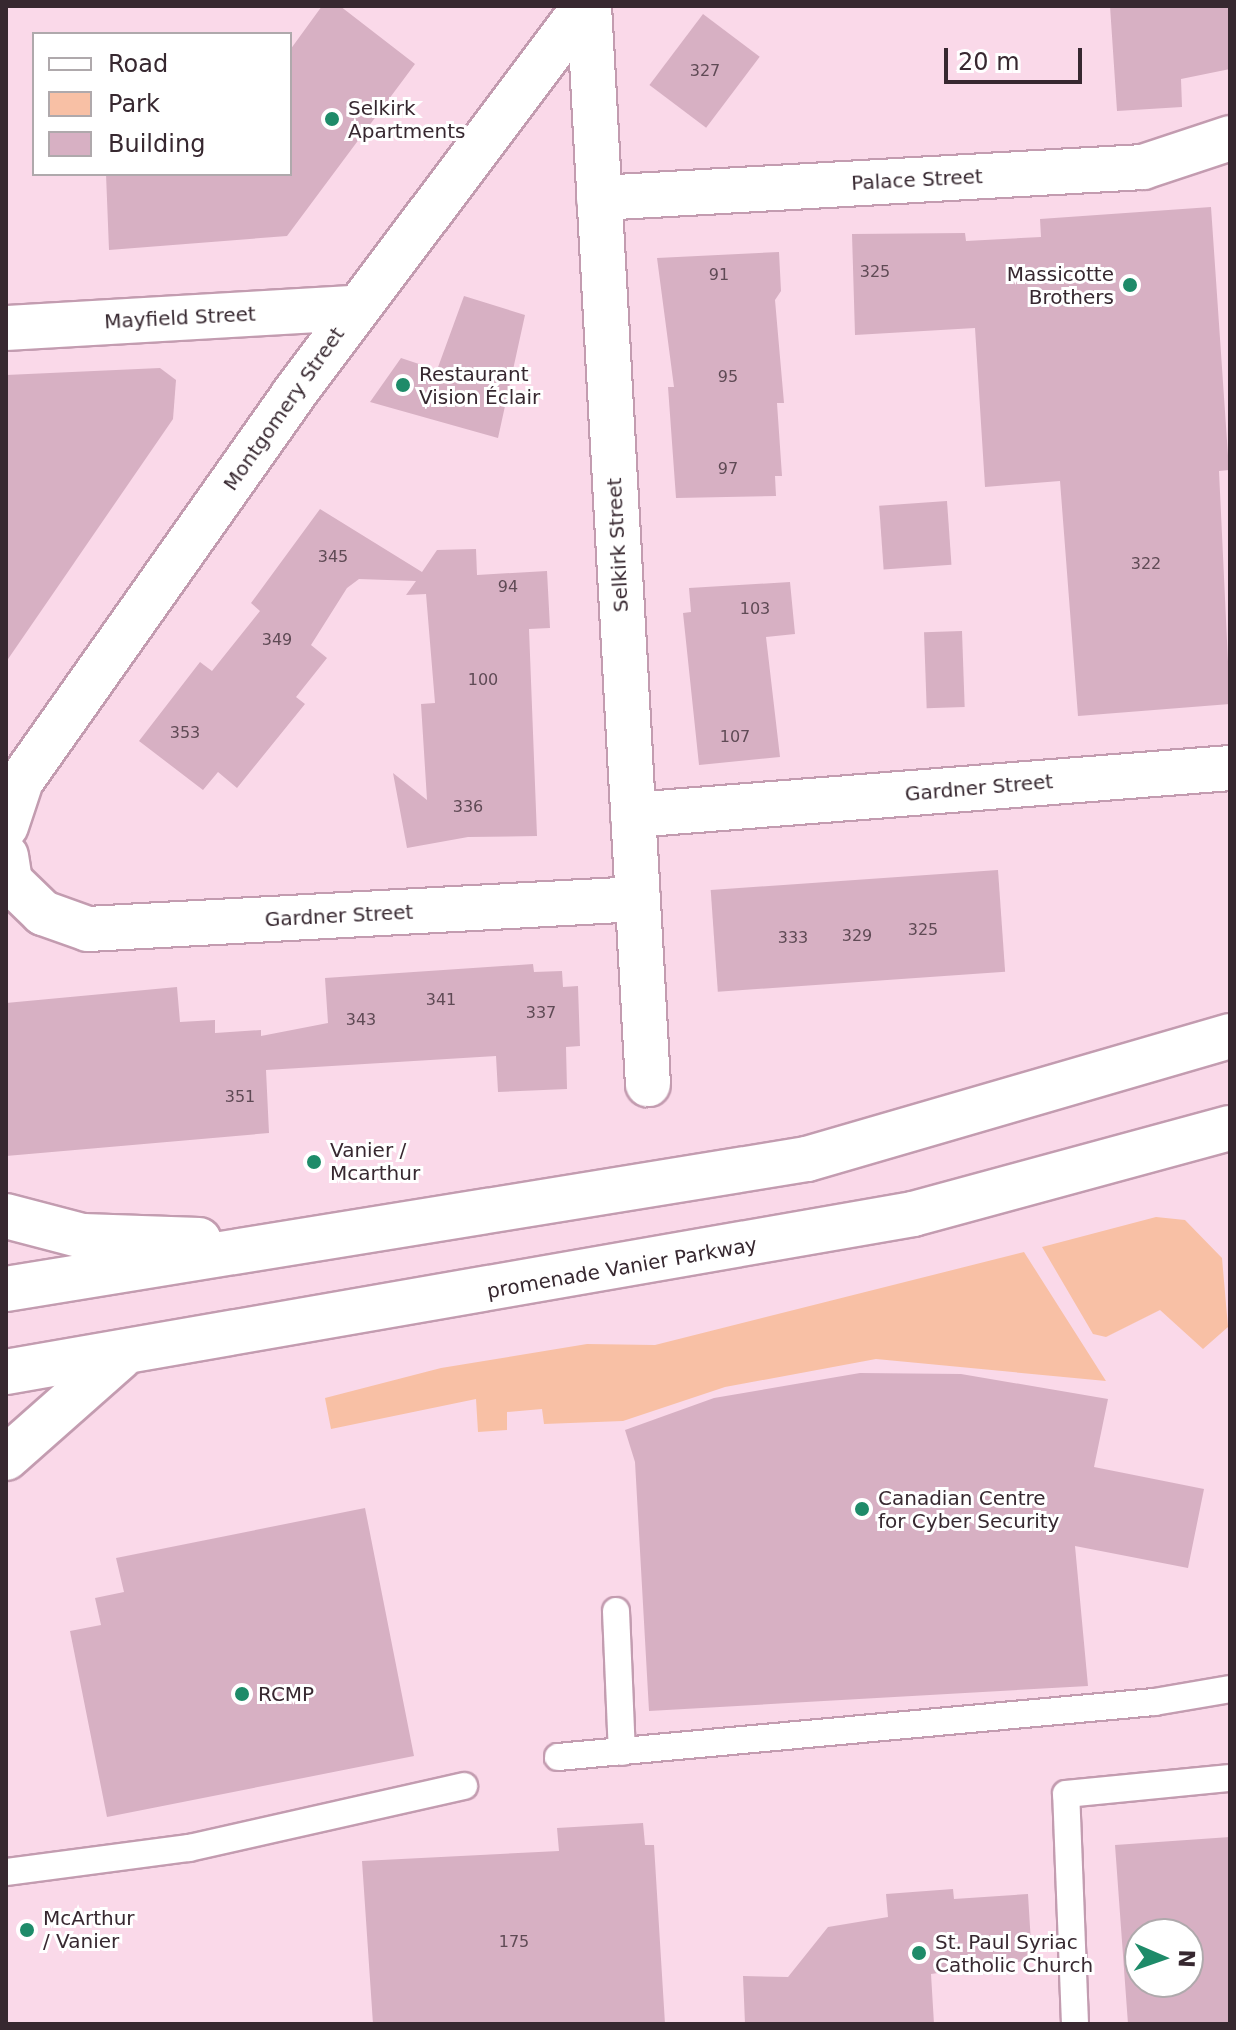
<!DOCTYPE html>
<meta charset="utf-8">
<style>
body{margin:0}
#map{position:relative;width:1236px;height:2030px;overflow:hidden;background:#fad9e9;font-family:"DejaVu Sans",sans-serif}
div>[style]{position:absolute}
.green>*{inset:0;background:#f8c0a5}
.building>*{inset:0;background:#d7b0c3;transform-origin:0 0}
.roads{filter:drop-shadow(2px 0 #c39cb0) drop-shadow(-2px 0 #c39cb0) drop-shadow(0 2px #c39cb0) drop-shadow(0 -2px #c39cb0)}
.service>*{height:26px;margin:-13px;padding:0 13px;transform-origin:13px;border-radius:13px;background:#fff}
.minor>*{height:44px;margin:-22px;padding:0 22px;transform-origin:22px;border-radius:22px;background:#fff}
.primary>*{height:44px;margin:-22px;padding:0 22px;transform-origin:22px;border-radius:22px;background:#fff}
.dots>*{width:22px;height:22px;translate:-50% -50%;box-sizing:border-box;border:4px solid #fff;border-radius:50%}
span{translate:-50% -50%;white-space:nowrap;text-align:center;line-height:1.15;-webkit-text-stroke:6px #fff;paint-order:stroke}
.number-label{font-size:16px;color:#5f4a55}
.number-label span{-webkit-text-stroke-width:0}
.poi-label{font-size:20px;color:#372830}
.left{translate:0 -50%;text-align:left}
.right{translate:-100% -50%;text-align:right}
.street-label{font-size:20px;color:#372830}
.frame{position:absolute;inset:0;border:8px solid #372830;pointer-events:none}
.legend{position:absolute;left:32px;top:32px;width:260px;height:144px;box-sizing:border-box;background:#fff;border:2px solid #afa9ac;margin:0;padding:10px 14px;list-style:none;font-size:24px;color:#372830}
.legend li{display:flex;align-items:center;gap:16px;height:40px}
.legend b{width:40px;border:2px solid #afa9ac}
.north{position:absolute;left:1124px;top:1918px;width:80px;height:80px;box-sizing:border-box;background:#fff;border:2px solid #afa9ac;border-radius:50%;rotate:92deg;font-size:22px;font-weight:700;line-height:32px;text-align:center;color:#372830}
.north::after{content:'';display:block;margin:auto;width:28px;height:36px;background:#1e8b69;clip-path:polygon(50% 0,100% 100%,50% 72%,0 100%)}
.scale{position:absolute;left:944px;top:48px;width:138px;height:36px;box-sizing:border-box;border:4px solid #372830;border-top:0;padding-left:10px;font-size:24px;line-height:28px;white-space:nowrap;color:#372830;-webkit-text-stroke:6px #fff;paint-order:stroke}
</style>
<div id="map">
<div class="green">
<div style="clip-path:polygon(1156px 1217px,1185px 1220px,1222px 1258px,1228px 1327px,1203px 1349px,1160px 1310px,1106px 1337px,1093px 1334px,1042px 1247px)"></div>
<div style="clip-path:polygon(1024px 1252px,1106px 1381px,876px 1359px,725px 1387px,623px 1421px,544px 1424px,542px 1409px,507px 1412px,507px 1430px,478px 1432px,476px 1399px,331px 1429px,325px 1398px,441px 1368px,587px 1344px,655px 1345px)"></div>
</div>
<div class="building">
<div style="clip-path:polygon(322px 6px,340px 6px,415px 64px,287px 236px,109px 250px,106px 174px,290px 174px,290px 50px)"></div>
<div style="clip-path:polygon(1110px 6px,1230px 6px,1230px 69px,1181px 79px,1182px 107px,1117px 111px)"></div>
<div style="left:703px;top:14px;width:71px;height:89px;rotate:37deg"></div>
<div style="clip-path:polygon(1211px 207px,1229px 470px,1219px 471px,1230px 704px,1078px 716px,1060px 481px,985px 487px,975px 328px,855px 335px,852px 234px,965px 233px,966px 241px,1041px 237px,1040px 219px)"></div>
<div style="clip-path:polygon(779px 252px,781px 291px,775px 300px,784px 403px,777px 403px,782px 476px,775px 476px,776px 496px,676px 498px,668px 387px,674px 387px,657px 258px)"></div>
<div style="clip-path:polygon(464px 296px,525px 315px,498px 438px,370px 402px,401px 358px,437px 370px)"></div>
<div style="clip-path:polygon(160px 368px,176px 380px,173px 419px,6px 662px,6px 375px)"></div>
<div style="left:947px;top:501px;width:64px;height:68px;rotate:86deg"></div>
<div style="clip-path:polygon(320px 509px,422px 572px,437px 550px,476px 549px,477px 575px,547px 571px,550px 628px,529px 629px,537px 836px,468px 837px,407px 848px,393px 773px,427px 800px,421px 704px,435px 703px,426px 594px,406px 595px,416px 581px,359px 579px,347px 588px,311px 645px,327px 658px,296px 697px,305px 704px,237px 788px,218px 772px,203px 790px,139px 741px,200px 662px,212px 671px,260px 611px,251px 603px)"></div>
<div style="clip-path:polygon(790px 582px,795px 634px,766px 637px,780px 757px,699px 765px,683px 613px,691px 612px,689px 588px)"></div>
<div style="left:962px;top:631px;width:76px;height:38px;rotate:88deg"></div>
<div style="left:998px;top:870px;width:102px;height:288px;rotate:86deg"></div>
<div style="clip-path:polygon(533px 964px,534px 972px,562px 971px,563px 987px,578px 986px,580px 1046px,566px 1047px,567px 1089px,498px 1092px,496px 1056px,266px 1070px,269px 1133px,6px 1156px,6px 1003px,177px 987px,180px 1022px,215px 1020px,215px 1033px,261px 1030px,261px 1036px,328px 1023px,325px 978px)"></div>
<div style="clip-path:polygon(860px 1373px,961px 1374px,1108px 1399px,1094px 1467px,1204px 1489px,1188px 1568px,1075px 1546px,1088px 1686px,649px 1711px,635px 1462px,625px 1430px,714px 1398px)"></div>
<div style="clip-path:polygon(365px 1508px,414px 1756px,107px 1817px,70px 1631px,101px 1625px,95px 1598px,124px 1592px,116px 1558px)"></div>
<div style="clip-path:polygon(643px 1823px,645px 1845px,654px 1845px,665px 2024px,373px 2024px,362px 1861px,559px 1851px,557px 1828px)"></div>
<div style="clip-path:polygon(evenodd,1230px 1837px,1230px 2024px,1128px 2024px,1115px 1845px,1230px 1837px,1140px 1934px,1188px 1934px,1188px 1982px,1140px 1982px,1140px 1934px)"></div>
<div style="clip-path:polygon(953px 1889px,954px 1899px,1028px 1894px,1032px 1960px,931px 1974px,934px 2024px,745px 2024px,743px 1976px,788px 1977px,828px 1927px,888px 1917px,886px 1894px)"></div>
</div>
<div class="roads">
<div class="service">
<div style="left:616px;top:1611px;width:141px;rotate:87.6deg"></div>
<div style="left:558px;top:1757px;width:599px;rotate:-5.27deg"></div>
<div style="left:1154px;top:1702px;width:77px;rotate:-9.7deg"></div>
<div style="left:6px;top:1872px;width:185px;rotate:-7.5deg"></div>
<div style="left:189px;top:1848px;width:282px;rotate:-12.7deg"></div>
<div style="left:1075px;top:2024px;width:230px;rotate:-92.2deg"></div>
<div style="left:1066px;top:1794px;width:165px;rotate:-5.6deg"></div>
</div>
<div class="minor">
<div style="left:589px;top:6px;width:1080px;rotate:86.87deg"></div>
<div style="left:599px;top:198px;width:545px;rotate:-3.26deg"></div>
<div style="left:1143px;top:167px;width:92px;rotate:-18.4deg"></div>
<div style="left:6px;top:328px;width:350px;rotate:-3.3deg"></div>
<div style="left:633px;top:815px;width:599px;rotate:-4.5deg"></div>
<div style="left:6px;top:826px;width:47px;rotate:-71.6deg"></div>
<div style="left:21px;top:781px;width:472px;rotate:-54.8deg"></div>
<div style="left:293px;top:395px;width:486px;rotate:-53.1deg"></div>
<div style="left:6px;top:856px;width:25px;rotate:81deg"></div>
<div style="left:10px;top:881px;width:46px;rotate:44.1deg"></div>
<div style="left:43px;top:913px;width:48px;rotate:19.6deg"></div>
<div style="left:88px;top:929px;width:551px;rotate:-3.12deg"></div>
</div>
<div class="primary">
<div style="left:6px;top:1216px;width:80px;rotate:14.6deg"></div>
<div style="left:83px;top:1236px;width:116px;rotate:2deg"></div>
<div style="left:6px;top:1289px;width:811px;rotate:-9.22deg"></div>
<div style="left:807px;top:1159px;width:441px;rotate:-16.2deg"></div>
<div style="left:6px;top:1372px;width:921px;rotate:-9.88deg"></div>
<div style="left:913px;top:1214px;width:328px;rotate:-15.2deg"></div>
<div style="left:6px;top:1458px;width:152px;rotate:-41.5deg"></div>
</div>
</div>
<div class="dots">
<div style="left:332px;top:119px;background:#1e8b69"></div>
<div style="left:1130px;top:285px;background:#1e8b69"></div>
<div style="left:403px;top:385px;background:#1e8b69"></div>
<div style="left:314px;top:1162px;background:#1e8b69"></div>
<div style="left:862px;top:1509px;background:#1e8b69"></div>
<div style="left:242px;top:1694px;background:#1e8b69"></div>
<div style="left:27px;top:1930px;background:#1e8b69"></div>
<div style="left:919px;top:1953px;background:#1e8b69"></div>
</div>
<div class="number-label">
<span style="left:705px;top:71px">327</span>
<span style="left:875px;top:272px">325</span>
<span style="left:719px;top:275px">91</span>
<span style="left:728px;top:377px">95</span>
<span style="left:728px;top:469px">97</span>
<span style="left:333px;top:557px">345</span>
<span style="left:1146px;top:564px">322</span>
<span style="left:508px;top:587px">94</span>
<span style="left:755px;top:609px">103</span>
<span style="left:277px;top:640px">349</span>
<span style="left:483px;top:680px">100</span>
<span style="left:185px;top:733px">353</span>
<span style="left:735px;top:737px">107</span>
<span style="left:468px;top:807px">336</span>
<span style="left:923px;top:930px">325</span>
<span style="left:857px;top:936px">329</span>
<span style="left:793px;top:938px">333</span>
<span style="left:441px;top:1000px">341</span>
<span style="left:541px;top:1013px">337</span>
<span style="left:361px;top:1020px">343</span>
<span style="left:240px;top:1097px">351</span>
<span style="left:514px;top:1942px">175</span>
</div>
<div class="poi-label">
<span class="left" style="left:348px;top:120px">Selkirk<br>Apartments</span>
<span class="right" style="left:1114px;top:286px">Massicotte<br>Brothers</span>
<span class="left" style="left:419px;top:386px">Restaurant<br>Vision Éclair</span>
<span class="left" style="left:330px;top:1162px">Vanier /<br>Mcarthur</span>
<span class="left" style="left:878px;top:1510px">Canadian Centre<br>for Cyber Security</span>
<span class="left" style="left:258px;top:1694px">RCMP</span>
<span class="left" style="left:43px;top:1930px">McArthur<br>/ Vanier</span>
<span class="left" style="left:935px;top:1954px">St. Paul Syriac<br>Catholic Church</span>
</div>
<div class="street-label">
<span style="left:917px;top:180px;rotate:-3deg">Palace Street</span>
<span style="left:180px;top:318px;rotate:-3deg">Mayfield Street</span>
<span style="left:284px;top:409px;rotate:-55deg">Montgomery Street</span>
<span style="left:618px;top:545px;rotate:-93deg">Selkirk Street</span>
<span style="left:979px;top:788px;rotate:-5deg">Gardner Street</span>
<span style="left:339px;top:916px;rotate:-3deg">Gardner Street</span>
<span style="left:622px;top:1268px;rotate:-10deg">promenade Vanier Parkway</span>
</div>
<div class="frame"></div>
<ul class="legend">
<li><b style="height:10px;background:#fff"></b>Road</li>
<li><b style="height:22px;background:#f8c0a5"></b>Park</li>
<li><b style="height:22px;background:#d7b0c3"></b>Building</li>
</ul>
<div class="north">N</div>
<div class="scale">20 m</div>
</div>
